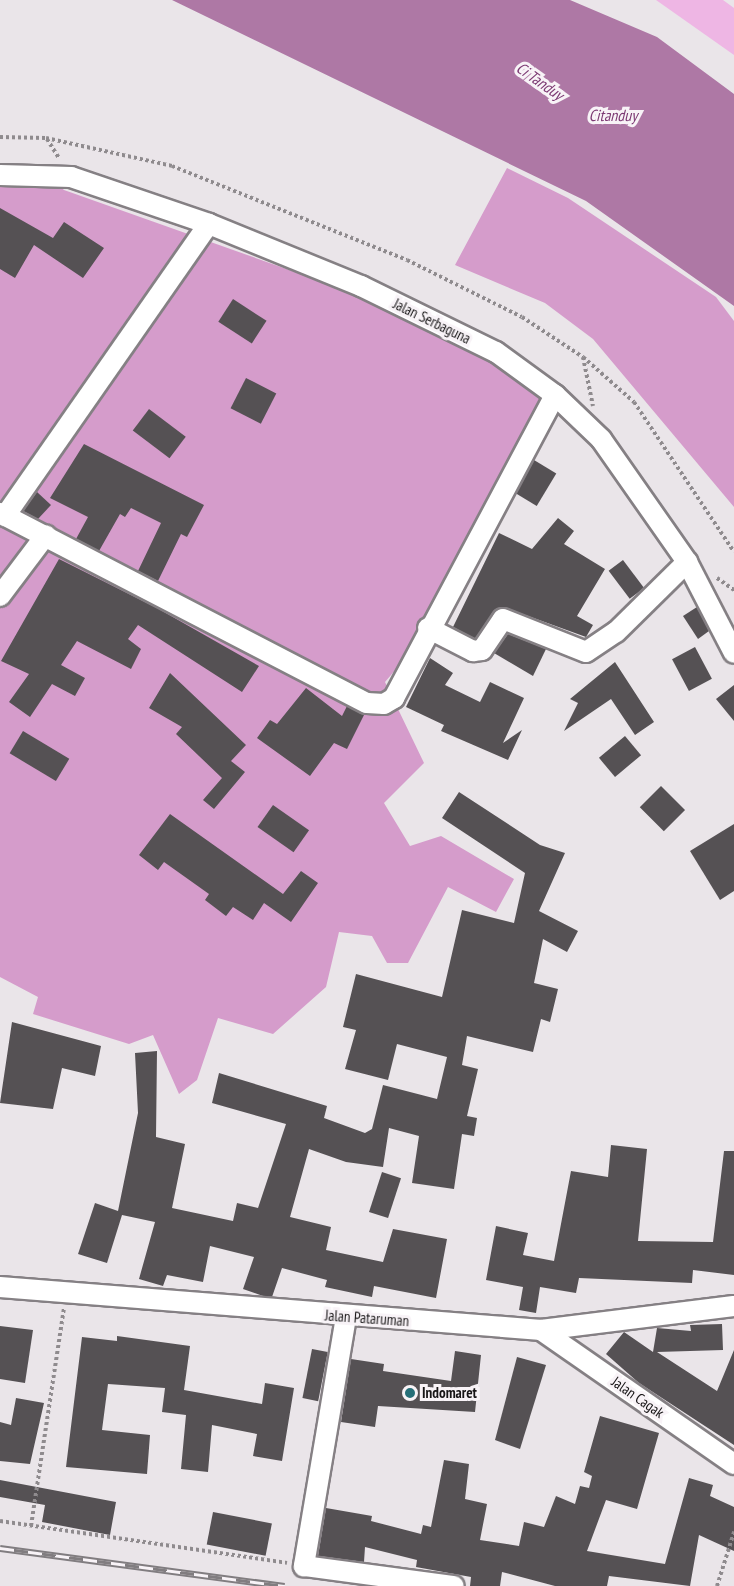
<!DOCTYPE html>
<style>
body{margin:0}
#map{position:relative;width:734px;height:1586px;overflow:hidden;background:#eae5e9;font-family:"PT Sans Narrow",sans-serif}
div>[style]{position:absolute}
.green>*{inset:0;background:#eeb6e4}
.forest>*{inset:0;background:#d59ccb}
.water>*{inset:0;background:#ae78a5}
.building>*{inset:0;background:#555154;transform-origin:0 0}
.path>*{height:4px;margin-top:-2px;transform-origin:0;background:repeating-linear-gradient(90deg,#8f8b8e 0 3px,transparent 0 6px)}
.roads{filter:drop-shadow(2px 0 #858084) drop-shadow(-2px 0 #858084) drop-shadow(0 2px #858084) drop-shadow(0 -2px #858084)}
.minor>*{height:20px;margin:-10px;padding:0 10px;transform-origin:10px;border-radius:10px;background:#fff}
.rail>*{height:7px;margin-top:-3.5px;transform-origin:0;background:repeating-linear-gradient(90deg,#f8f3f7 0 14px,#817d80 0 28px);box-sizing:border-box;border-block:2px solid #817d80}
.dots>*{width:16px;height:16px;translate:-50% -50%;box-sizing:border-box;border:3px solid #f8f3f7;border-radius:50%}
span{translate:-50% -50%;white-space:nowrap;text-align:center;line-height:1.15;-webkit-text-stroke:6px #f8f3f7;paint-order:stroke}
.street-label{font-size:15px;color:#171516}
.poi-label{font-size:15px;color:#171516;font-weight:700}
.left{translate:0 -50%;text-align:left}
.water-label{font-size:16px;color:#7c3973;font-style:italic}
</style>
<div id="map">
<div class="green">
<div style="clip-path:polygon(656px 0,723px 0,734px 8px,734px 55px)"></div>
</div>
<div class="forest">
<div style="clip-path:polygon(0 167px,40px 169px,64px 190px,346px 290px,493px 357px,548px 403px,415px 647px,385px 682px,424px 763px,384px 803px,410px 846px,441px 836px,514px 879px,496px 912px,448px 887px,408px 963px,387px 963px,372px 936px,339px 932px,326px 987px,273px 1034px,218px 1018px,197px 1080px,179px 1094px,153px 1035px,129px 1044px,33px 1014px,38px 997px,0 977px)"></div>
<div style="clip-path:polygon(507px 168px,568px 198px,716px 297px,734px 321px,734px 507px,593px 339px,545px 303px,455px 265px)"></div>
</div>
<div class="water">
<div style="clip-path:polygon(172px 0,570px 0,657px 37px,734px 94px,734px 306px,586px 201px)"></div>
</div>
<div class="building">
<div style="clip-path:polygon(0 208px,53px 238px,64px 222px,104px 248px,83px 278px,34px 245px,15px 278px,0 269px)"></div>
<div style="left:233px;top:299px;width:40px;height:27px;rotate:33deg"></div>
<div style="left:246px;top:378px;width:34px;height:34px;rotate:27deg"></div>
<div style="left:149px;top:409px;width:46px;height:27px;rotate:37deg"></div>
<div style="clip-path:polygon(84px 444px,204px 505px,187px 537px,181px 534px,158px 581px,138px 571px,161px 523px,131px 508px,125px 517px,120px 514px,99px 551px,76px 539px,88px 517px,50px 498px)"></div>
<div style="left:534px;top:460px;width:26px;height:38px;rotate:31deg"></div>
<div style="clip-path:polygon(37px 492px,51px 505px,38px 519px,23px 511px)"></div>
<div style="clip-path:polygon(558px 518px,574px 531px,564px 544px,605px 569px,577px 616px,593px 625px,586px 637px,503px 607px,475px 639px,453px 627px,499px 533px,532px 549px)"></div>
<div style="clip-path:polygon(59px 559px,157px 608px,259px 666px,242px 692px,138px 625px,128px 639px,141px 649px,131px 669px,77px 641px,61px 665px,85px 678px,75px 696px,52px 684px,30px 717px,9px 702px,29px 674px,1px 661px)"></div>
<div style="left:623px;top:560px;width:35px;height:18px;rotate:53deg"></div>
<div style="clip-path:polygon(697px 607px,709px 631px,698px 639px,683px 616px)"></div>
<div style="clip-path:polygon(508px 634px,546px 649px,533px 676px,494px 653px)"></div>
<div style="left:695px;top:647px;width:36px;height:26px;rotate:62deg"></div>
<div style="clip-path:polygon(430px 658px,453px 673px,445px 685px,480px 702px,490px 682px,524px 698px,503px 743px,522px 730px,508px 760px,441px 731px,444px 725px,406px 707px)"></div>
<div style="clip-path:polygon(615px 662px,654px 722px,635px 735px,611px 699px,564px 731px,578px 703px,570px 699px)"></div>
<div style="clip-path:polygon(170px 673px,246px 745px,231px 761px,245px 772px,214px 809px,203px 800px,222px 778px,176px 734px,182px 727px,149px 708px)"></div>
<div style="clip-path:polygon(734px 685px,734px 721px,716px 699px)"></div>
<div style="clip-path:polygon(306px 688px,342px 716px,347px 706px,364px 715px,347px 749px,334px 743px,310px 776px,257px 738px,270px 720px,277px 724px)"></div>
<div style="left:23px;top:731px;width:54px;height:26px;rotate:31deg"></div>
<div style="left:625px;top:736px;width:25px;height:34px;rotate:50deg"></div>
<div style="left:661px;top:786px;width:34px;height:30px;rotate:45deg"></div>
<div style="clip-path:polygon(459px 792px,540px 845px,565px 853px,539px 911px,578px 931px,567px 952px,543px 939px,534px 983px,558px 989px,550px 1022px,541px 1019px,533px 1052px,467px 1036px,462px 1065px,478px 1069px,467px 1116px,477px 1118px,474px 1136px,462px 1134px,454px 1189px,412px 1183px,419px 1136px,389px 1128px,383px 1167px,346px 1162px,309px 1149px,290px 1217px,331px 1227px,326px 1250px,383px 1262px,393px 1229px,447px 1239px,436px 1298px,374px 1286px,372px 1297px,325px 1287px,327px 1280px,282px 1268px,272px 1297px,263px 1296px,243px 1289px,254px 1257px,210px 1246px,203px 1282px,167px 1275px,163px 1286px,139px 1279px,155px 1222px,122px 1215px,107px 1263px,78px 1254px,95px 1203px,118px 1211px,138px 1113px,135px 1053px,157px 1051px,156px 1137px,185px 1144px,172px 1208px,233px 1221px,237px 1203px,258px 1208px,286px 1124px,212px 1103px,219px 1073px,327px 1106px,324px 1118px,365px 1133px,372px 1129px,383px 1085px,437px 1099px,447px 1057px,397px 1044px,388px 1080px,345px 1069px,356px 1030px,343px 1027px,356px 974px,442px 997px,462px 910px,514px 923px,525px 873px,442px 818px)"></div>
<div style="left:273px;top:805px;width:44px;height:27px;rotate:35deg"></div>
<div style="clip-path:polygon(170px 814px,283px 894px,301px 871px,318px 883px,291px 922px,264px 903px,253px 920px,233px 907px,226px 916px,205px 900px,209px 894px,164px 862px,158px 870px,139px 855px)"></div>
<div style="clip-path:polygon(734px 824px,734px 891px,720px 900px,690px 851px)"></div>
<div style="clip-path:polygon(12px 1022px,101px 1046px,95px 1076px,62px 1068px,53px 1109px,0 1103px)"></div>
<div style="clip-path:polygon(611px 1145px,647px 1149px,638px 1241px,713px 1242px,724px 1151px,734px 1151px,734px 1275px,693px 1270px,692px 1283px,579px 1278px,576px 1293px,540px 1287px,536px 1313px,519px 1310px,523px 1287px,486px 1280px,496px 1226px,528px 1233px,523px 1255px,554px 1261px,571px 1171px,608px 1177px)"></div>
<div style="left:382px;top:1172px;width:20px;height:42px;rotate:18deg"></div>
<div style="clip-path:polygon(722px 1324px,723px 1350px,657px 1352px,717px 1391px,734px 1350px,734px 1445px,639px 1383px,606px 1354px,624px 1332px,653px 1352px,657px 1328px,691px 1331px,690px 1325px)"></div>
<div style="clip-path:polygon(0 1326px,33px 1330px,25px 1383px,0 1379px)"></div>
<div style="clip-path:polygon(117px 1336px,190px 1346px,184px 1390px,262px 1404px,265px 1383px,294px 1388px,282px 1461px,253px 1456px,257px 1434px,212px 1425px,208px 1472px,181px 1469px,186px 1415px,162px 1412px,165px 1388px,108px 1384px,102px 1430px,150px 1435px,147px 1474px,66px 1467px,82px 1337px,117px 1341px)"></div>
<div style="left:312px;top:1349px;width:16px;height:50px;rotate:11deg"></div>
<div style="clip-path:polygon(455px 1351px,481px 1355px,475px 1412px,378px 1406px,375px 1427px,341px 1422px,351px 1359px,384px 1364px,383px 1371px,451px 1381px)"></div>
<div style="clip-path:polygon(517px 1357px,546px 1365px,520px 1449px,495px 1440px)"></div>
<div style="clip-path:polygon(16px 1398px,44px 1403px,30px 1464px,0 1461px,0 1422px,11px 1425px)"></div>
<div style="clip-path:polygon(600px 1416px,659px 1433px,637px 1509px,606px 1500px,587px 1551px,665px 1564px,689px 1478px,713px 1485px,710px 1496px,734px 1507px,734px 1551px,699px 1535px,690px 1586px,609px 1576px,607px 1586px,555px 1586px,502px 1572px,500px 1586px,470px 1586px,471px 1577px,416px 1567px,417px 1560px,365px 1547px,364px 1562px,318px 1556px,326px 1508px,372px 1516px,371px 1521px,421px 1534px,423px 1525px,431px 1527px,444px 1460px,469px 1464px,465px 1499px,487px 1504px,480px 1540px,519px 1546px,524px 1522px,544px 1527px,556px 1496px,575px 1504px,580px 1486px,589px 1488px,592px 1476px,584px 1472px)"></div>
<div style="clip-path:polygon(0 1480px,116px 1502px,110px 1535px,42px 1522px,45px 1505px,0 1497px)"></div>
<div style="left:213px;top:1512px;width:60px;height:33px;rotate:11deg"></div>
</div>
<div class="path">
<div style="left:0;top:137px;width:46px;rotate:1.2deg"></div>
<div style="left:46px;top:138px;width:129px;rotate:12.5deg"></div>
<div style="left:172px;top:166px;width:253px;rotate:21.8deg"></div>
<div style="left:407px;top:260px;width:128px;rotate:26.4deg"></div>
<div style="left:522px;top:317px;width:73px;rotate:33.3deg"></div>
<div style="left:583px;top:357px;width:68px;rotate:41.4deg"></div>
<div style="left:634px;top:402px;width:180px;rotate:56.3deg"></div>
<div style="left:47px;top:139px;width:22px;rotate:58deg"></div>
<div style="left:583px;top:357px;width:50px;rotate:78.5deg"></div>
<div style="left:717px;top:578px;width:21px;rotate:35deg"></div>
<div style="left:0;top:1521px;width:290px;rotate:8.3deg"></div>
<div style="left:31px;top:1526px;width:220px;rotate:-81.4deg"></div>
<div style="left:717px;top:1586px;width:57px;rotate:-72.5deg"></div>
</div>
<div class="roads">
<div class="minor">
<div style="left:0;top:175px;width:71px;rotate:1.6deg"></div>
<div style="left:71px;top:177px;width:146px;rotate:18.8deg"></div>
<div style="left:209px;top:224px;width:164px;rotate:22.2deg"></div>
<div style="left:361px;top:286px;width:150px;rotate:26.1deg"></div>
<div style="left:496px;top:352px;width:73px;rotate:36.1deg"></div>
<div style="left:555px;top:395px;width:64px;rotate:43.7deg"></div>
<div style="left:601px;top:439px;width:150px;rotate:55deg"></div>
<div style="left:687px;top:562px;width:102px;rotate:62.7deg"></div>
<div style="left:0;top:513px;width:413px;rotate:27.4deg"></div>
<div style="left:367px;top:703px;width:17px;rotate:3deg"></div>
<div style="left:384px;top:704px;width:12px;rotate:-31deg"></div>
<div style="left:394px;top:698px;width:343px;rotate:-62deg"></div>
<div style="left:5px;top:516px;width:356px;rotate:-55.1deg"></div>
<div style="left:0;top:596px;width:76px;rotate:-53deg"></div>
<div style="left:428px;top:628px;width:51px;rotate:27.1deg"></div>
<div style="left:473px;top:651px;width:9px;rotate:-6deg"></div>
<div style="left:482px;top:650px;width:37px;rotate:-56deg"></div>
<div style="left:503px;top:619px;width:89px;rotate:21.7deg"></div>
<div style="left:586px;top:652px;width:36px;rotate:-34deg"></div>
<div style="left:616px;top:632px;width:100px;rotate:-44.6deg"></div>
<div style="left:0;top:1287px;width:543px;rotate:4.54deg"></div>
<div style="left:541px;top:1330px;width:194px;rotate:-7.1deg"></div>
<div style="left:346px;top:1317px;width:253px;rotate:99.6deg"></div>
<div style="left:304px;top:1566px;width:151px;rotate:7.6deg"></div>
<div style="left:541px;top:1330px;width:235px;rotate:34.8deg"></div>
</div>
</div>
<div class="rail">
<div style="left:0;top:1548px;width:287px;rotate:7.6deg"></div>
</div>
<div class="dots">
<div style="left:410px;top:1393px;background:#266f78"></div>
</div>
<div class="street-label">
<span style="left:432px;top:321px;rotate:26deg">Jalan Serbaguna</span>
<span style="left:367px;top:1318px;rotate:4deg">Jalan Pataruman</span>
<span style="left:638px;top:1397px;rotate:35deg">Jalan Cagak</span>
</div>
<div class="poi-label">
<span class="left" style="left:422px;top:1393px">Indomaret</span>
</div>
<div class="water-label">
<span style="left:540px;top:81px;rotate:35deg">Ci Tanduy</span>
<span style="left:613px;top:115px">Citanduy</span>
</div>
</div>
